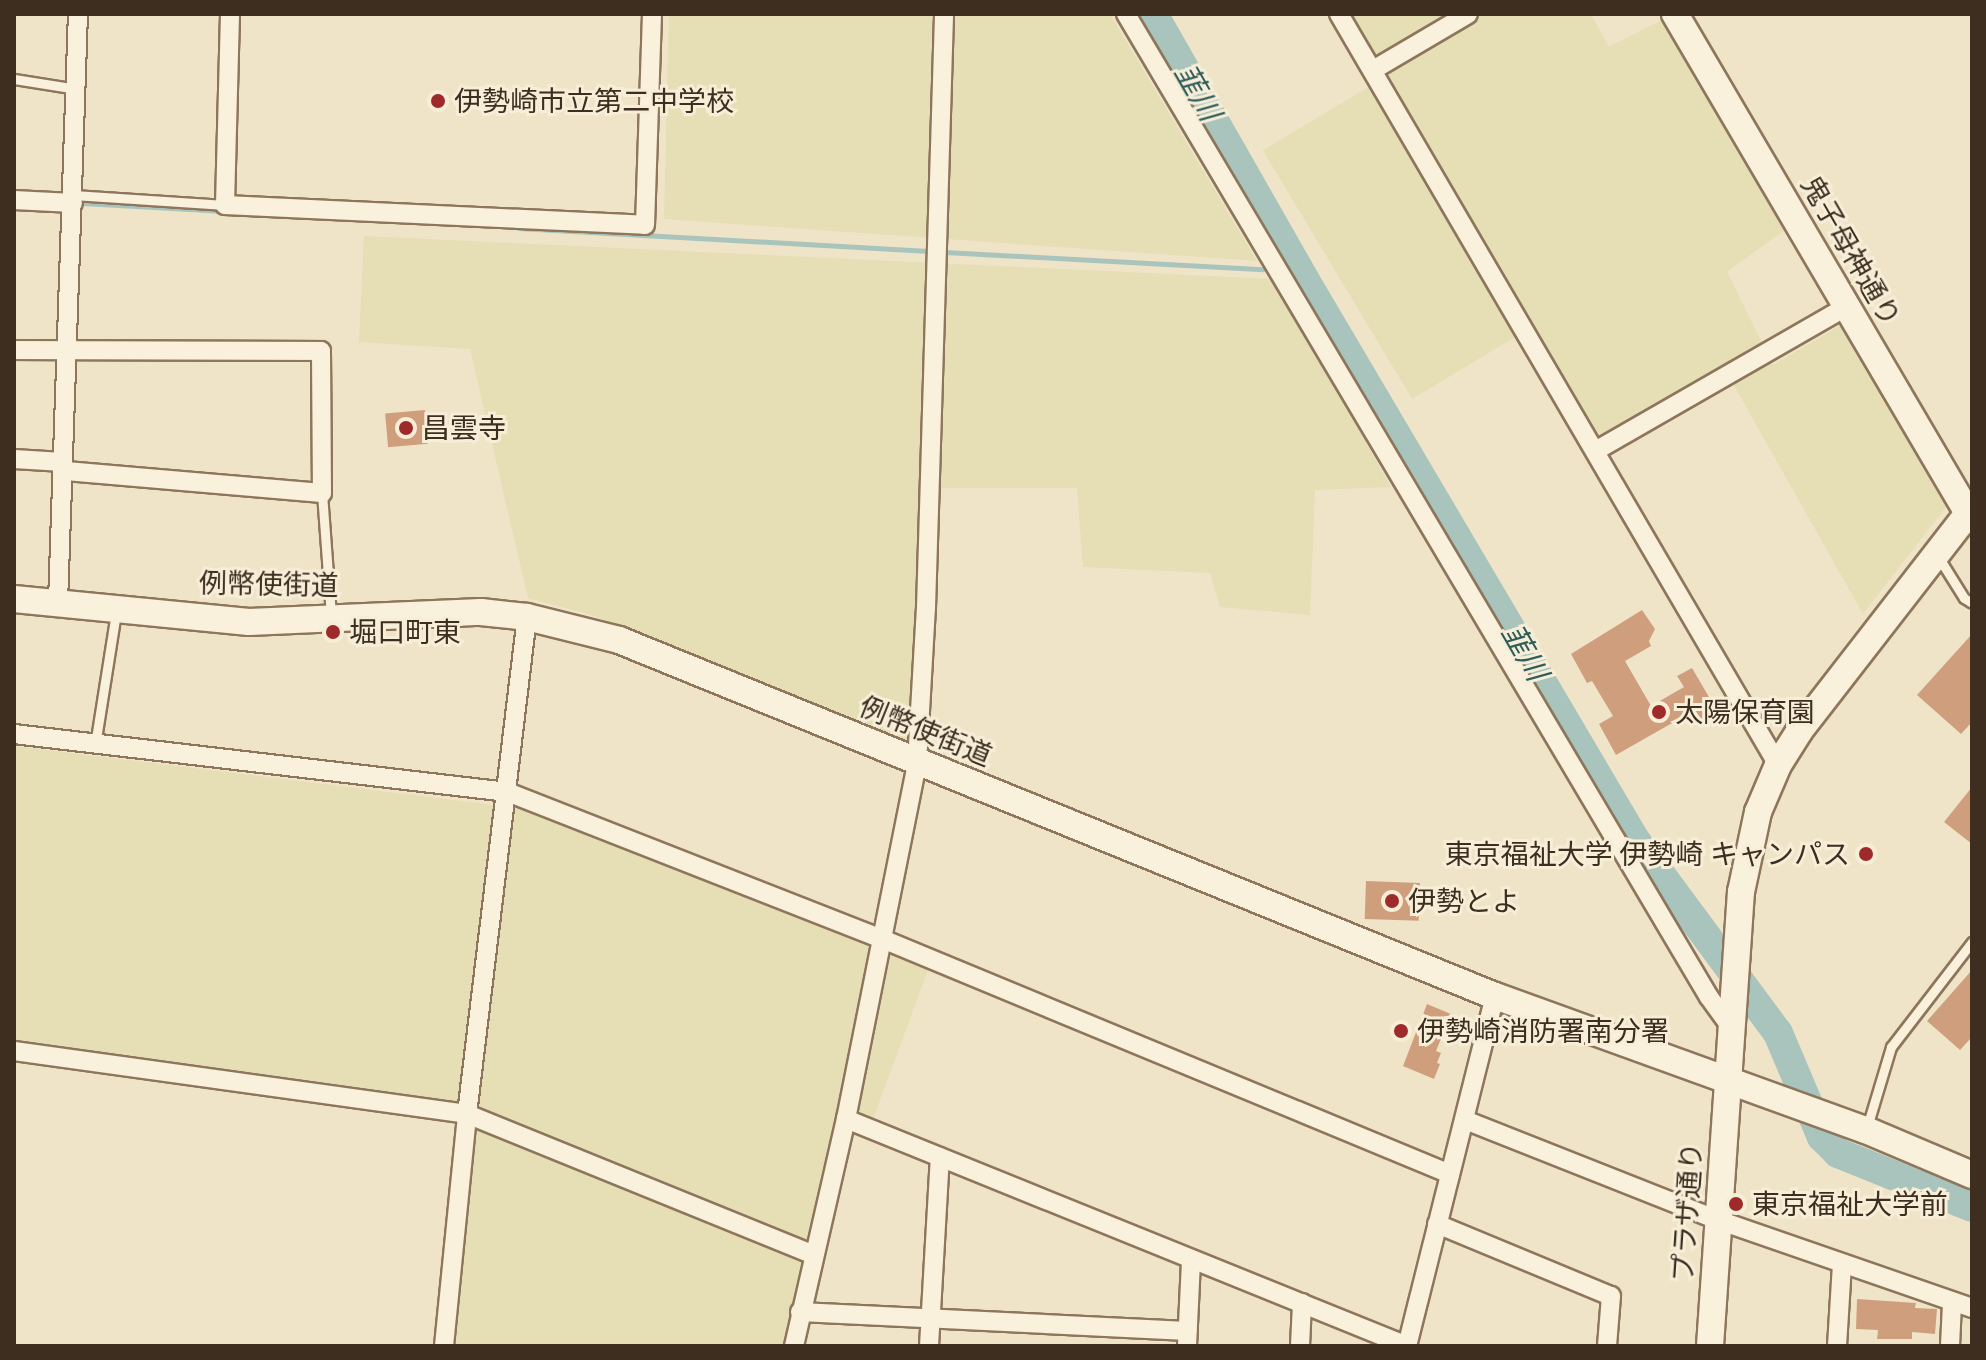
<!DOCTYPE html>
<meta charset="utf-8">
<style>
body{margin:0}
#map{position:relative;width:1986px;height:1360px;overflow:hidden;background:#f0e4c8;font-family:Merriweather,"Noto Sans JP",serif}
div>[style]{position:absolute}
.farmland>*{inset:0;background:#e6deb5;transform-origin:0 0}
.stream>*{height:5px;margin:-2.5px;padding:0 2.5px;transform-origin:2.5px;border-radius:2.5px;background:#a9c4bc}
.river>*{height:30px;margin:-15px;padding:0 15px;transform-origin:15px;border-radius:15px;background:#a9c4bc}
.building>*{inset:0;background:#cf9f7d;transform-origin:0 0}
.roads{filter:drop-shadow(2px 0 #8d765c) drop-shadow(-2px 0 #8d765c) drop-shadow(0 2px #8d765c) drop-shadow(0 -2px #8d765c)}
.lane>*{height:9px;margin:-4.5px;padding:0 4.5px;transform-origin:4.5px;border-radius:4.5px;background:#faf1dc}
.street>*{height:18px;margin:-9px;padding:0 9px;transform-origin:9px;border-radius:9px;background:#faf1dc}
.secondary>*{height:26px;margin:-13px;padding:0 13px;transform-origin:13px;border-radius:13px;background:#faf1dc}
.dots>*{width:22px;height:22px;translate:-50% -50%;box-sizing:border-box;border:4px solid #f7eed8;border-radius:50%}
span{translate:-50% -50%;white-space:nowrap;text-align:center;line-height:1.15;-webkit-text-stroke:6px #f7eed8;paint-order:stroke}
.poi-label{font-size:28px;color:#3d2e20}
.left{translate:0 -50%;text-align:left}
.right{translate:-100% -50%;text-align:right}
.street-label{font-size:28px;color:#3d2e20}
.water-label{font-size:30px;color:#2f5d5a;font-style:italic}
.frame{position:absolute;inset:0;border:16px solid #3d2e20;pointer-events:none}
</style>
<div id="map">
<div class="farmland">
<div style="clip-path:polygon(669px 14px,1110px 14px,1257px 261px,664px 219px)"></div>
<div style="clip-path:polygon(1347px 14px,1591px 14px,1609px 47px,1668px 17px,1789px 227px,1727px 272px,1773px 365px,1848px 321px,1946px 507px,1863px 614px,1724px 368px,1599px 446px)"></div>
<div style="left:1370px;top:86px;width:290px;height:125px;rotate:59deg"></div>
<div style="clip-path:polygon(364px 236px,1274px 279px,1391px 487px,1315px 490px,1310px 615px,1220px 607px,1210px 573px,1083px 567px,1077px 488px,936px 488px,910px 743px,592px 615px,528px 598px,470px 349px,359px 342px)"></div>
<div style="clip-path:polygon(14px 746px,519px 808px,928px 970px,872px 1122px,840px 1112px,788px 1346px,444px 1346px,463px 1108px,14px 1041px)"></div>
</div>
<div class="stream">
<div style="left:82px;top:203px;width:143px;rotate:3.2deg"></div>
<div style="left:518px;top:228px;width:411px;rotate:3.2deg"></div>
<div style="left:945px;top:252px;width:318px;rotate:3.1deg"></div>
<div style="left:1283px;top:264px;width:11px;rotate:-15deg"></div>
</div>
<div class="river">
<div style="left:1153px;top:14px;width:303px;rotate:60.3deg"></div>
<div style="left:1303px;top:277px;width:654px;rotate:59.47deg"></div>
<div style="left:1635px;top:840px;width:240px;rotate:53.5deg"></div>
<div style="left:1778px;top:1033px;width:113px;rotate:67.1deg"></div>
<div style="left:1822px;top:1137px;width:23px;rotate:45deg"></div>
<div style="left:1838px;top:1153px;width:144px;rotate:21.9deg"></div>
</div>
<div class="building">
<div style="left:425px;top:410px;width:34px;height:40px;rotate:85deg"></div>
<div style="clip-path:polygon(1642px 610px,1655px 629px,1649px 641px,1651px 646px,1625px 661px,1651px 706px,1684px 687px,1677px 676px,1692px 668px,1716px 709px,1701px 719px,1695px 710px,1616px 755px,1599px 724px,1613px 716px,1592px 681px,1587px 683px,1571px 654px)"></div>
<div style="clip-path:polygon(1972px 634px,1972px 722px,1961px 734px,1917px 695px)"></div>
<div style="clip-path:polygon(1972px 787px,1972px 844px,1944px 822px)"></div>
<div style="left:1366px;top:881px;width:54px;height:38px;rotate:2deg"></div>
<div style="clip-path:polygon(1972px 970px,1972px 1037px,1960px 1050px,1927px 1021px)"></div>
<div style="clip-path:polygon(1427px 1004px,1451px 1014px,1436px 1051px,1441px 1053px,1437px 1063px,1440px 1064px,1434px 1079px,1403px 1066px)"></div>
<div style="clip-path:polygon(1857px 1299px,1916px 1303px,1915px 1308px,1937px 1309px,1935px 1334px,1912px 1332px,1912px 1339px,1877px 1339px,1878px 1330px,1856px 1329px)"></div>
</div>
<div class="roads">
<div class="lane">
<div style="left:14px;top:79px;width:64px;rotate:9deg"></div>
<div style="left:74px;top:195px;width:151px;rotate:3.8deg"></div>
<div style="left:322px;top:493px;width:124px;rotate:85.8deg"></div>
<div style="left:1939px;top:558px;width:47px;rotate:58deg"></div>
<div style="left:1964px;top:598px;width:9px;rotate:32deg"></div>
<div style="left:95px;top:745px;width:135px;rotate:-81deg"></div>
<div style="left:1867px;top:1127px;width:84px;rotate:-73.3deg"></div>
<div style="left:1891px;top:1047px;width:133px;rotate:-52.4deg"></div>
</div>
<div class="street">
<div style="left:230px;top:14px;width:191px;rotate:91.5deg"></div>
<div style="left:225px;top:205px;width:420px;rotate:2.7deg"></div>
<div style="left:645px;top:225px;width:211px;rotate:-88.1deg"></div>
<div style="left:1126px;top:14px;width:1143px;rotate:59.33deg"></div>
<div style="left:1709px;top:997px;width:41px;rotate:54deg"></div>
<div style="left:1339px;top:14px;width:870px;rotate:59.69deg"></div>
<div style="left:1373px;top:70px;width:110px;rotate:-30.5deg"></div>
<div style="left:14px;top:200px;width:59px;rotate:2.9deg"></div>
<div style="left:14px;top:350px;width:307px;rotate:0.2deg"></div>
<div style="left:321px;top:351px;width:142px;rotate:89.6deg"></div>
<div style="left:322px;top:493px;width:260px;rotate:-175.1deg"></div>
<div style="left:1597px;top:450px;width:287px;rotate:-29.9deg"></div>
<div style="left:14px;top:459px;width:49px;rotate:3.5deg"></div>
<div style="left:58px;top:603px;width:589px;rotate:-88.06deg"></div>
<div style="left:14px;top:734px;width:496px;rotate:6.7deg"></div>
<div style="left:507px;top:792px;width:401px;rotate:21.4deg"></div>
<div style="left:880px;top:938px;width:617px;rotate:22.49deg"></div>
<div style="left:14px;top:1051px;width:457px;rotate:7.9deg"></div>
<div style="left:467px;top:1114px;width:372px;rotate:22.1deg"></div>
<div style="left:846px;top:1119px;width:605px;rotate:22.03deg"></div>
<div style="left:1465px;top:1120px;width:272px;rotate:21.6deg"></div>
<div style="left:1718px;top:1220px;width:269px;rotate:19.1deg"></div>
<div style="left:1437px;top:1224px;width:188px;rotate:22.5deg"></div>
<div style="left:1611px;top:1296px;width:50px;rotate:94.6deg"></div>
<div style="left:800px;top:1312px;width:388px;rotate:2.8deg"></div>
<div style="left:444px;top:1346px;width:233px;rotate:-84.3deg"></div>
<div style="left:467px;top:1114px;width:501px;rotate:-83.12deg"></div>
<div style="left:794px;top:1346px;width:233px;rotate:-77.1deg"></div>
<div style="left:846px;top:1119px;width:363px;rotate:-78.7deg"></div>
<div style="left:917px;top:763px;width:155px;rotate:-86.7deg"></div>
<div style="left:926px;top:608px;width:594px;rotate:-88.26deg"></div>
<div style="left:929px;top:1346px;width:189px;rotate:-86.7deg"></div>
<div style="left:1187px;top:1346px;width:86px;rotate:-87.3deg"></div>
<div style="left:1300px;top:1346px;width:43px;rotate:-87.3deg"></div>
<div style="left:1407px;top:1346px;width:361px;rotate:-75.9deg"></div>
<div style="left:1837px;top:1346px;width:82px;rotate:-86.5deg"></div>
<div style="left:1950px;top:1346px;width:43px;rotate:-87.3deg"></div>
</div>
<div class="secondary">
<div style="left:1675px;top:14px;width:587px;rotate:59.59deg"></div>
<div style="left:14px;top:599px;width:236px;rotate:5.6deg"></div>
<div style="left:249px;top:622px;width:232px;rotate:-2.5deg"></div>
<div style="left:481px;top:612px;width:46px;rotate:6.2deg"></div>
<div style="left:527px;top:617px;width:95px;rotate:14deg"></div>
<div style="left:619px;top:640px;width:946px;rotate:22.12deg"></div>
<div style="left:1495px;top:996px;width:394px;rotate:19.9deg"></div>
<div style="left:1866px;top:1130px;width:115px;rotate:23deg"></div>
<div style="left:1710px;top:1346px;width:455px;rotate:-86.1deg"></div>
<div style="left:1741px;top:892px;width:82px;rotate:-78deg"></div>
<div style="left:1758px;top:812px;width:51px;rotate:-66.9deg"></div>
<div style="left:1778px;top:765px;width:41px;rotate:-57.8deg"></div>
<div style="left:1800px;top:730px;width:281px;rotate:-52.2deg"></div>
</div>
</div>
<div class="dots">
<div style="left:438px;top:101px;background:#9e2a2b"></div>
<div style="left:406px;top:428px;background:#9e2a2b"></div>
<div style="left:333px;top:632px;background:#9e2a2b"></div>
<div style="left:1659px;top:712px;background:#9e2a2b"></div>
<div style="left:1866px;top:854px;background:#9e2a2b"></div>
<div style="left:1392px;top:901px;background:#9e2a2b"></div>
<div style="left:1401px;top:1031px;background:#9e2a2b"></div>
<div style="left:1736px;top:1204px;background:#9e2a2b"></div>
</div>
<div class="poi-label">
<span class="left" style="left:454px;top:101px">伊勢崎市立第二中学校</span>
<span class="left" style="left:422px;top:428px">昌雲寺</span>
<span class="left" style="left:349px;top:632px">堀口町東</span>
<span class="left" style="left:1675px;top:712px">太陽保育園</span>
<span class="right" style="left:1850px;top:854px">東京福祉大学 伊勢崎 キャンパス</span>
<span class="left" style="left:1408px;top:901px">伊勢とよ</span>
<span class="left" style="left:1417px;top:1031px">伊勢崎消防署南分署</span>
<span class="left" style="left:1752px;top:1204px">東京福祉大学前</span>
</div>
<div class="street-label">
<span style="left:1851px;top:251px;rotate:60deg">鬼子母神通り</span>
<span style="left:269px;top:584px;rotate:1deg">例幣使街道</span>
<span style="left:926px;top:731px;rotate:22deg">例幣使街道</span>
<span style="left:1687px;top:1212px;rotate:-86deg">プラザ通り</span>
</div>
<div class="water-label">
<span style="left:1198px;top:92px;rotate:60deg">韮川</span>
<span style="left:1525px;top:652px;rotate:60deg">韮川</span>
</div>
<div class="frame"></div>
</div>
